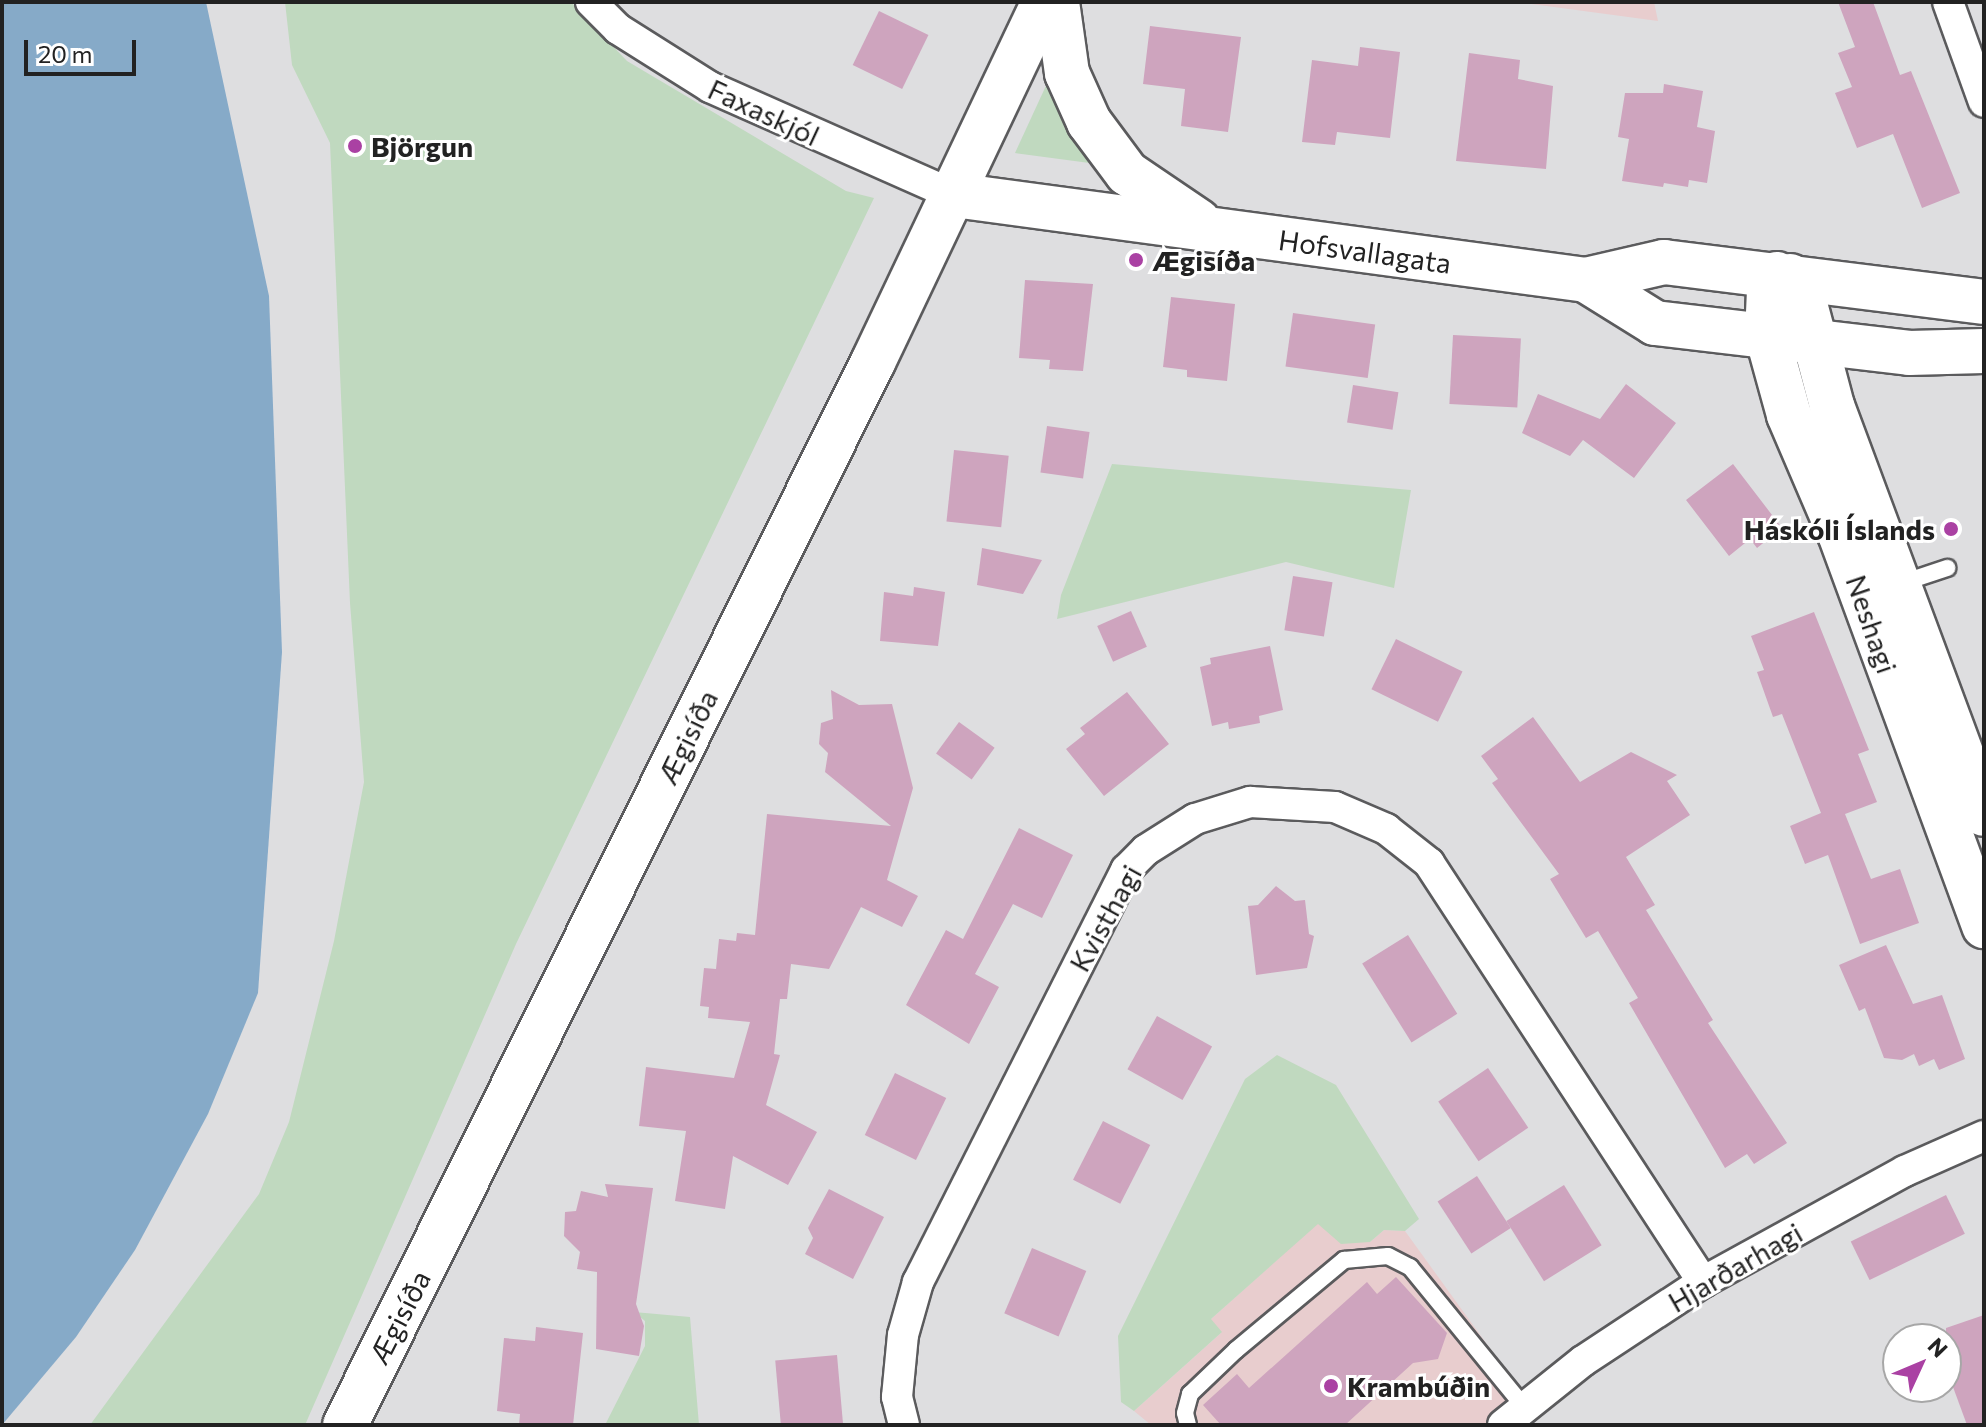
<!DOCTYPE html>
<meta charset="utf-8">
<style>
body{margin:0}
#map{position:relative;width:1986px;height:1427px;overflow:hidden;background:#dedee0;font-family:Commissioner,sans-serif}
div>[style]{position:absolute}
.commercial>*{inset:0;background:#e8cdce}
.green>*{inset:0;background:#c0d9bf}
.water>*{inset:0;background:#86aac8}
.building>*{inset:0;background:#cea4be;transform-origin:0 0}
.roads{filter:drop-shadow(2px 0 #5b5b5d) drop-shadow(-2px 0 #5b5b5d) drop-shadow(0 2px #5b5b5d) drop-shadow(0 -2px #5b5b5d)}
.lane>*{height:16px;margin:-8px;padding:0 8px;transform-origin:8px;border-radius:8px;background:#fff}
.street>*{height:30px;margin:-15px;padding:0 15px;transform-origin:15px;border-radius:15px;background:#fff}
.secondary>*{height:44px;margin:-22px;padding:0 22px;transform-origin:22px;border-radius:22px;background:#fff}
.dots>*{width:22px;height:22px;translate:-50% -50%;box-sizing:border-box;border:4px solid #fff;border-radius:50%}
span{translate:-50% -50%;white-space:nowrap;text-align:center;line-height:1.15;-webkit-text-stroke:6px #fff;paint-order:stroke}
.street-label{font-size:28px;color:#222}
.poi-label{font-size:28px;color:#222;font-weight:700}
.left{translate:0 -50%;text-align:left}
.right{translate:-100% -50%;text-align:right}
.frame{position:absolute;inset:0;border:4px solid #222;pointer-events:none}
.north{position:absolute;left:1882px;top:1323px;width:80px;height:80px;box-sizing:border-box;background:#fff;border:2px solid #a7a7a7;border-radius:50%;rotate:46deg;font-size:22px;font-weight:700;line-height:32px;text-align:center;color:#222}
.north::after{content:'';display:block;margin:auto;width:28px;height:36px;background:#aa41a3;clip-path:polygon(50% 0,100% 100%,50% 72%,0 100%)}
.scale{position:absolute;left:24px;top:40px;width:112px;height:36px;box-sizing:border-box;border:4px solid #222;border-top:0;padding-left:10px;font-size:24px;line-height:28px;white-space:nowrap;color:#222;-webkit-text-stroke:6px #fff;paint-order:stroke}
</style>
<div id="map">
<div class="commercial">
<div style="clip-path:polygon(1515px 2px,1654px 2px,1658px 21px,1524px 3px)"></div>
<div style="clip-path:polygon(1318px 1223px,1370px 1242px,1384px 1230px,1405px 1231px,1520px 1390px,1509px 1404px,1487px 1425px,1151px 1425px,1134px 1411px,1221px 1333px,1210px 1320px)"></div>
</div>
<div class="green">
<div style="clip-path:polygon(285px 2px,571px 2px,627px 61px,846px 191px,874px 198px,516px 944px,305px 1425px,90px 1425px,259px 1194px,289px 1122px,334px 941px,364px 782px,350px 603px,330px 143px,292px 65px)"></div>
<div style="clip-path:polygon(1050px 77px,1097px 164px,1015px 153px)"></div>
<div style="clip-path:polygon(1112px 464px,1411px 490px,1394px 588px,1286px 562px,1057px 619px,1061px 595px)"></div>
<div style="clip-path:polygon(1277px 1055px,1336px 1085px,1419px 1219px,1405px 1231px,1384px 1230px,1370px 1242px,1341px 1244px,1318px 1224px,1211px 1319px,1222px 1332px,1134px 1411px,1121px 1402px,1118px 1336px,1245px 1079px)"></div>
<div style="clip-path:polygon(634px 1312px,690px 1317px,699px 1425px,605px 1425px,645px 1346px,645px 1321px)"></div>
</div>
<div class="water">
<div style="clip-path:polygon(2px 2px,206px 2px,269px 296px,282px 652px,258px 993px,208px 1114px,135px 1250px,76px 1337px,2px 1425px)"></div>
</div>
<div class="building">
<div style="clip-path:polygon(1838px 2px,1873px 2px,1900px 75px,1911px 71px,1960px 193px,1922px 208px,1893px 134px,1857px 148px,1835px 93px,1852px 87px,1838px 53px,1855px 47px)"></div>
<div style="left:879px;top:11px;width:55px;height:60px;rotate:26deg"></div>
<div style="clip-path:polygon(1150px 26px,1241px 37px,1228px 132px,1181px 126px,1185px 89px,1143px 84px)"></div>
<div style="clip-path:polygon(1360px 47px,1400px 52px,1390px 138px,1337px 132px,1335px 145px,1302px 142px,1312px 60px,1358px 66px)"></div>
<div style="clip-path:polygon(1469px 53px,1520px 60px,1518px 79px,1553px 86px,1546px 169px,1456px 161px)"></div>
<div style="clip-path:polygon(1664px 84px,1703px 91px,1697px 127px,1715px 131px,1707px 183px,1689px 180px,1688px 187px,1664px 183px,1663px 187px,1622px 181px,1629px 139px,1618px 137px,1625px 93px,1663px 93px)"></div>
<div style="clip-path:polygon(1025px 280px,1093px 284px,1083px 371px,1049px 369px,1050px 360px,1019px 358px)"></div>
<div style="clip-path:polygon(1171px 297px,1235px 304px,1227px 381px,1187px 377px,1187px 370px,1163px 367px)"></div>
<div style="left:1293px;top:313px;width:83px;height:54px;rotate:8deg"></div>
<div style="left:1453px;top:335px;width:68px;height:69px;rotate:3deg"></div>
<div style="clip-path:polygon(1626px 384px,1676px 423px,1634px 478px,1583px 440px,1570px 456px,1522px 433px,1538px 394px,1600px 419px)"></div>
<div style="left:1353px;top:385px;width:46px;height:38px;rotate:9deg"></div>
<div style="left:1047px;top:426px;width:43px;height:47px;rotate:8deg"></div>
<div style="left:954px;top:450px;width:55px;height:72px;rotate:6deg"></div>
<div style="clip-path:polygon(1733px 464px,1782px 528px,1757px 548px,1750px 539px,1729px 556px,1686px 500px)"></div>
<div style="clip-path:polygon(982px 548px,1042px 560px,1023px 594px,977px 585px)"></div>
<div style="left:1293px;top:576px;width:40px;height:55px;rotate:9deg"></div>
<div style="clip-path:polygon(914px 587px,945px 592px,938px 646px,880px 641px,884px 592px,913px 596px)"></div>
<div style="left:1131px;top:611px;width:39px;height:37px;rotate:66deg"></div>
<div style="clip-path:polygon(1814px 612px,1869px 750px,1858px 754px,1877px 802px,1845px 814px,1871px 879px,1900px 869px,1919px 923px,1860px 944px,1828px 855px,1805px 864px,1790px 826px,1821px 813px,1782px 714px,1773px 717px,1757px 672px,1764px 670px,1751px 636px)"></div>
<div style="left:1396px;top:639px;width:74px;height:56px;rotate:26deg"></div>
<div style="clip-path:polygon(1270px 646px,1283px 710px,1259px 716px,1260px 723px,1229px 729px,1228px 722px,1212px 726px,1200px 667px,1211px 664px,1210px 658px)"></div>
<div style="clip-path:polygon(831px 690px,859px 705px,892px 704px,913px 788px,887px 880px,918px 896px,902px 927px,861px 907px,829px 969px,791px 964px,787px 999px,780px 999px,774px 1054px,780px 1055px,766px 1105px,817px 1132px,788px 1185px,733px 1156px,725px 1209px,675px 1201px,686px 1131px,639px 1126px,646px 1067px,734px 1078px,750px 1022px,708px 1018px,709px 1007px,700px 1006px,704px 968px,716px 969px,719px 939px,736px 941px,737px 933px,755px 935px,767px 814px,891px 826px,825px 772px,828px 753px,819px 744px,821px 723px,833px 719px)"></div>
<div style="clip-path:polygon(1127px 692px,1169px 744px,1104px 796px,1066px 749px,1085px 734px,1080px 728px)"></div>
<div style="clip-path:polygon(1533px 717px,1580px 782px,1631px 752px,1677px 775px,1667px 781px,1690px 815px,1626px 857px,1655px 905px,1646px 910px,1713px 1020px,1708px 1023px,1787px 1143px,1754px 1164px,1747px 1154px,1725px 1168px,1629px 1003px,1638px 998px,1598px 931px,1586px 938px,1550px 879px,1559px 874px,1492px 783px,1498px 779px,1481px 756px)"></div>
<div style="left:959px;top:722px;width:44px;height:39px;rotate:36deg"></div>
<div style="clip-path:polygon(1019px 828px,1073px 855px,1042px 918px,1013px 904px,975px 974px,999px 987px,969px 1044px,906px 1005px,946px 930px,963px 939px)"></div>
<div style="clip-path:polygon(1276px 886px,1295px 901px,1305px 900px,1309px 934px,1314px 936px,1307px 968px,1256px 975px,1248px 906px,1258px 905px)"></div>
<div style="left:1408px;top:935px;width:93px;height:54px;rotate:58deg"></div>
<div style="clip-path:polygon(1886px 945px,1913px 1004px,1942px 995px,1965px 1059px,1939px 1070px,1934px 1059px,1919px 1066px,1914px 1054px,1902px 1060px,1884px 1058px,1865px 1008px,1859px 1011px,1839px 965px)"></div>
<div style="left:1157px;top:1016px;width:63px;height:61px;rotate:29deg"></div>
<div style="left:1488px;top:1068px;width:72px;height:60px;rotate:56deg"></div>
<div style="left:895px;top:1073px;width:57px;height:69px;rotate:26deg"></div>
<div style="left:1103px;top:1121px;width:53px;height:66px;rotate:27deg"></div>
<div style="left:1477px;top:1176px;width:62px;height:47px;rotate:57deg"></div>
<div style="clip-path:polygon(605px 1184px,653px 1188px,636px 1304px,644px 1326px,639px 1356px,596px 1349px,597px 1272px,577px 1269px,580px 1252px,564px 1236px,565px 1212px,576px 1211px,581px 1191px,608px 1197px)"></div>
<div style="left:1564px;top:1185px;width:71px;height:68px;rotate:58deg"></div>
<div style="clip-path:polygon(829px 1189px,884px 1217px,853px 1279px,805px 1254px,813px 1238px,808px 1228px)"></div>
<div style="left:1946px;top:1195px;width:43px;height:106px;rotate:64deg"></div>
<div style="left:1032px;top:1248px;width:59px;height:71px;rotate:23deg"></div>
<div style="clip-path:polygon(1396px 1277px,1447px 1333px,1438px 1359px,1413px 1363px,1345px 1425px,1221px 1425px,1203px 1405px,1237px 1374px,1249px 1388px,1367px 1282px,1377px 1294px)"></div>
<div style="clip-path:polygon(1984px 1315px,1984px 1425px,1967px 1425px,1946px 1368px,1946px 1328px)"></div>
<div style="clip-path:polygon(536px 1327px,583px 1333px,573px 1425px,519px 1425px,520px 1414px,497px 1411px,504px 1338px,535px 1341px)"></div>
<div style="left:837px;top:1355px;width:70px;height:62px;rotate:85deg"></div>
</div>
<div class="roads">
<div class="lane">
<div style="left:1899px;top:584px;width:51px;rotate:-18.4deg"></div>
<div style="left:1188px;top:1425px;width:12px;rotate:-104deg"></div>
<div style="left:1185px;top:1413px;width:20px;rotate:-75deg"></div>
<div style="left:1190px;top:1394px;width:64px;rotate:-43.7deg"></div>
<div style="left:1236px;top:1350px;width:141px;rotate:-39.8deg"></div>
<div style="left:1344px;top:1260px;width:44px;rotate:-5.2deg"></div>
<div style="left:1388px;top:1256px;width:25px;rotate:27deg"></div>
<div style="left:1410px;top:1267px;width:181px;rotate:50.8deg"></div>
</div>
<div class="street">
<div style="left:591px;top:2px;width:38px;rotate:45deg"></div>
<div style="left:618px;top:29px;width:109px;rotate:32.2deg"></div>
<div style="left:710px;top:87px;width:267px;rotate:23.9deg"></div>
<div style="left:1948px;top:2px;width:106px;rotate:70.2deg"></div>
<div style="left:904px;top:1425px;width:29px;rotate:-104deg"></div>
<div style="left:897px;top:1397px;width:62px;rotate:-84.5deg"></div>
<div style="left:903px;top:1335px;width:55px;rotate:-74.2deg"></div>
<div style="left:918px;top:1282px;width:462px;rotate:-63.2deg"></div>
<div style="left:1126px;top:870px;width:28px;rotate:-45deg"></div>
<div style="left:1146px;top:850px;width:58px;rotate:-32.3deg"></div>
<div style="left:1195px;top:819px;width:58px;rotate:-17.2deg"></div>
<div style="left:1250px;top:802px;width:85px;rotate:3.4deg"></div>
<div style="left:1335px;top:807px;width:56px;rotate:23.3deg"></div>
<div style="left:1386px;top:829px;width:55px;rotate:38.3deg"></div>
<div style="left:1429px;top:863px;width:501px;rotate:56.82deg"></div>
<div style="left:1503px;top:1425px;width:102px;rotate:-38.7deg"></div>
<div style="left:1583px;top:1361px;width:144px;rotate:-33.4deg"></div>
<div style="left:1703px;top:1282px;width:230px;rotate:-28.8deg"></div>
<div style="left:1905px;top:1171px;width:86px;rotate:-23.9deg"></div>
</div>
<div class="secondary">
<div style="left:1057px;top:2px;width:72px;rotate:82deg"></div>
<div style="left:1067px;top:73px;width:54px;rotate:65.8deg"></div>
<div style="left:1089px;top:122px;width:64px;rotate:53.3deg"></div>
<div style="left:1127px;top:173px;width:86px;rotate:34.1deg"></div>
<div style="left:954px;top:195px;width:638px;rotate:7.66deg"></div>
<div style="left:1586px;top:280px;width:80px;rotate:-13deg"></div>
<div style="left:1664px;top:262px;width:322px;rotate:7.1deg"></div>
<div style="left:1777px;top:274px;width:18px;rotate:117deg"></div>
<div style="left:1769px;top:290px;width:45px;rotate:92.5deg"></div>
<div style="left:1767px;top:335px;width:83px;rotate:74.6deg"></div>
<div style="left:1789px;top:415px;width:129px;rotate:66.8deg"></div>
<div style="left:1840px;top:534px;width:418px;rotate:69.8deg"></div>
<div style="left:1790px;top:276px;width:28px;rotate:60deg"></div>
<div style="left:1804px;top:300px;width:110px;rotate:75.2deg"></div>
<div style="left:1832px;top:406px;width:435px;rotate:69.6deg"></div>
<div style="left:1586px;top:280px;width:81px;rotate:31.9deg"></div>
<div style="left:1655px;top:323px;width:256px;rotate:6.7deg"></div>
<div style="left:1909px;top:353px;width:75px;rotate:-1.5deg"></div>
<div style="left:345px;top:1425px;width:1187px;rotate:-63.59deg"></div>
<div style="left:873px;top:362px;width:399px;rotate:-64.6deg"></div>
</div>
</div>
<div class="dots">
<div style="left:355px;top:146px;background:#aa41a3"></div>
<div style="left:1136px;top:260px;background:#aa41a3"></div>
<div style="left:1951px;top:529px;background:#aa41a3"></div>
<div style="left:1331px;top:1386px;background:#aa41a3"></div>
</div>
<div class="street-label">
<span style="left:764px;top:112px;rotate:25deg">Faxaskjól</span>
<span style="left:1365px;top:251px;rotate:8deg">Hofsvallagata</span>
<span style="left:1872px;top:624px;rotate:71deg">Neshagi</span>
<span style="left:687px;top:737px;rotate:-64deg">Ægisíða</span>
<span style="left:1105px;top:918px;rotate:-61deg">Kvisthagi</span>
<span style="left:1735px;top:1267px;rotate:-30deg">Hjarðarhagi</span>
<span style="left:399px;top:1317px;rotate:-63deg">Ægisíða</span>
</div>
<div class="poi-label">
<span class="left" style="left:371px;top:146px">Björgun</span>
<span class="left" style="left:1152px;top:260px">Ægisíða</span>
<span class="right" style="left:1935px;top:529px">Háskóli Íslands</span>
<span class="left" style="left:1347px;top:1386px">Krambúðin</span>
</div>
<div class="frame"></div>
<div class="north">N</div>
<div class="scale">20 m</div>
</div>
